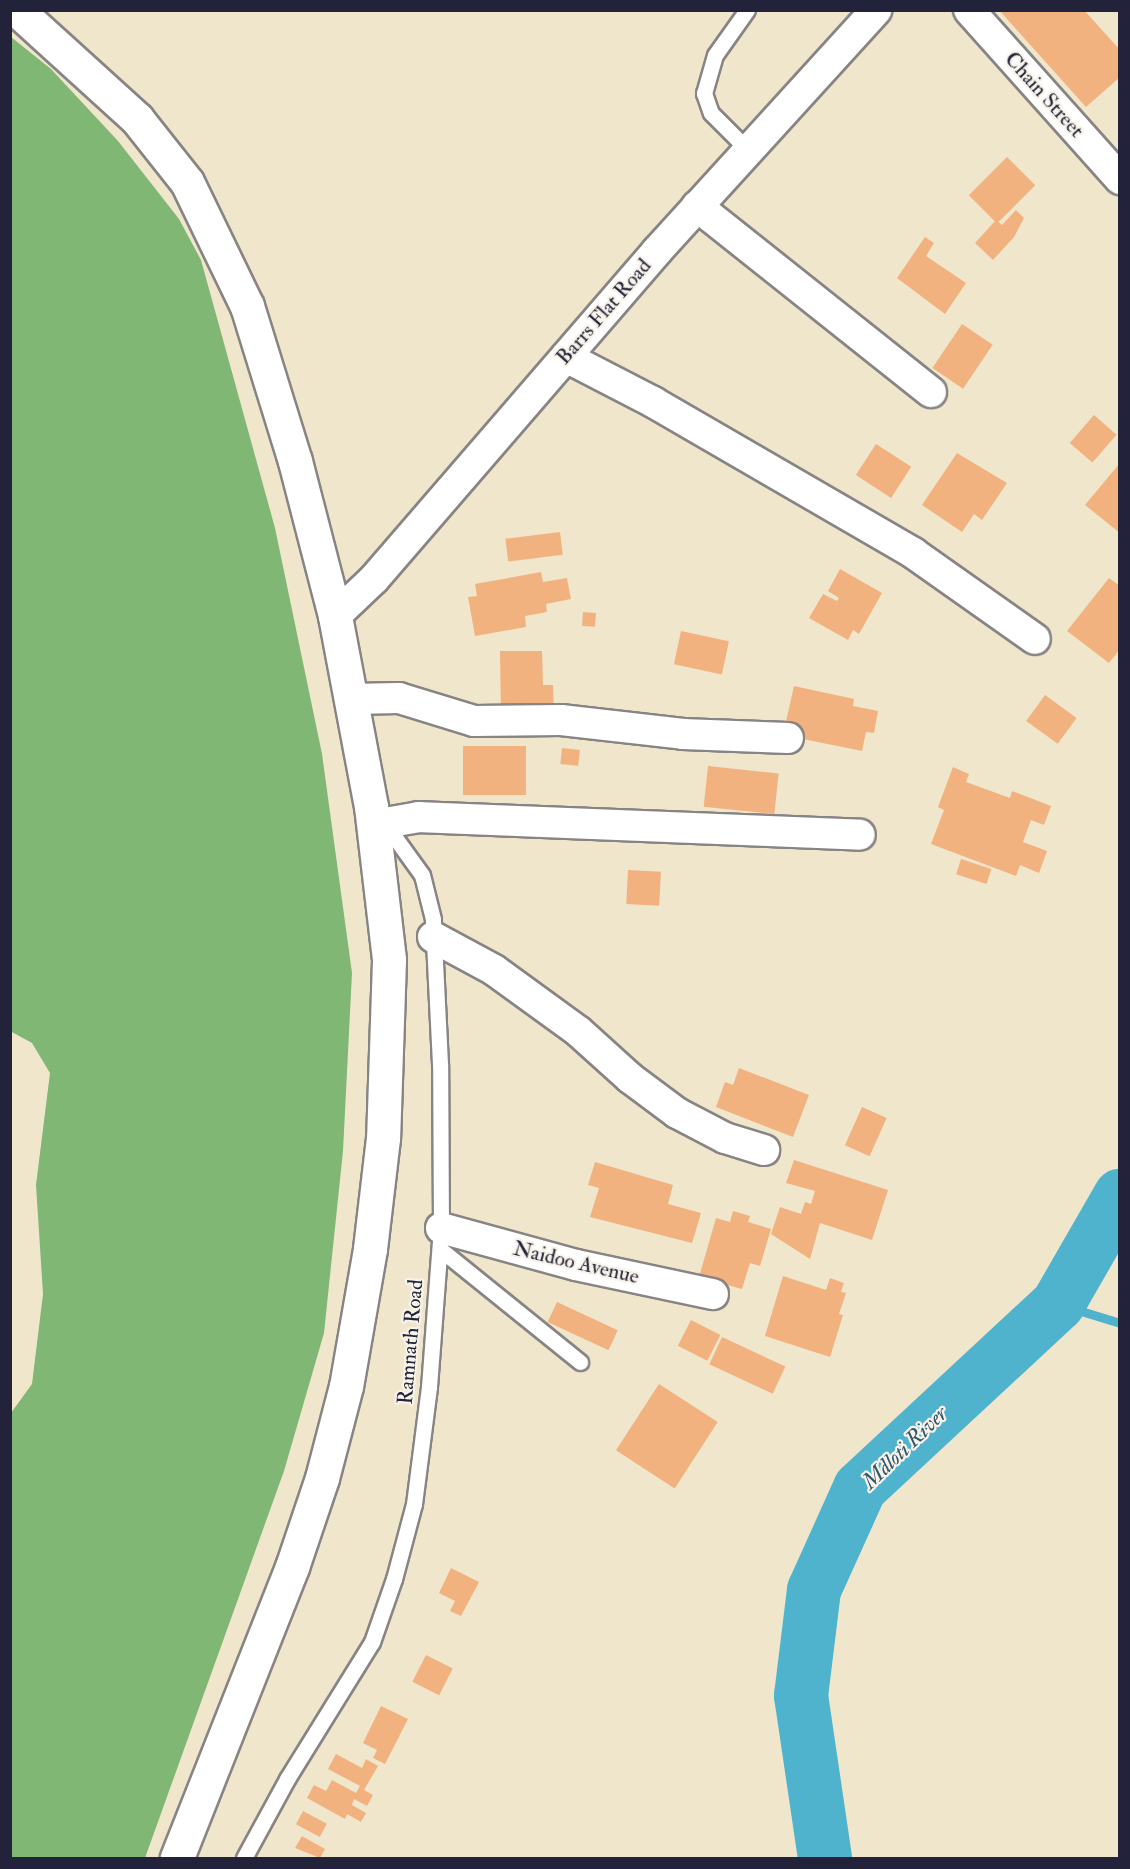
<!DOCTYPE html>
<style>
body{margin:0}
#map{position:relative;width:1130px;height:1869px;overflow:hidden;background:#efe6cc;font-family:"IM FELL Double Pica",serif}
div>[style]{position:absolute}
.forest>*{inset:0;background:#80b774}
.stream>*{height:9px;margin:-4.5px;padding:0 4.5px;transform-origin:4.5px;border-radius:4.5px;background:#4fb3ce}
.river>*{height:54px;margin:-27px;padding:0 27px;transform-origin:27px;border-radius:27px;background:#4fb3ce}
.building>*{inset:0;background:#f2b27f;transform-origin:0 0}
.roads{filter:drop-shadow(2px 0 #888484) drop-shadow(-2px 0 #888484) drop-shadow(0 2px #888484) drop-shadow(0 -2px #888484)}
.lane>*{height:15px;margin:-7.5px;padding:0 7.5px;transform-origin:7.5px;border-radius:7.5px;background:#fff}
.street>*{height:30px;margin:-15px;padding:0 15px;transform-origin:15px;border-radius:15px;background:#fff}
.secondary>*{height:33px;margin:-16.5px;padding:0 16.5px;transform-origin:16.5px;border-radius:16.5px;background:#fff}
span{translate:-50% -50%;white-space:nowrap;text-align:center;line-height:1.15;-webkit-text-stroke:4.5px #f7f3e8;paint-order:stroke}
.street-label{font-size:21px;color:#22223b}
.water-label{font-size:22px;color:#32556e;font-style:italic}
.frame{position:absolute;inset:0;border:12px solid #22223b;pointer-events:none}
</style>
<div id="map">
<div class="forest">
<div style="clip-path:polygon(11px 37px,51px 69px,118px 141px,179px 219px,201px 260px,275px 528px,322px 754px,352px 973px,343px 1151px,324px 1333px,284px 1471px,145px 1858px,11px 1858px,11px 1413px,32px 1384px,43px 1294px,36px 1185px,50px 1073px,32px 1043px,10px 1031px)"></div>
</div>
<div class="stream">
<div style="left:1058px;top:1304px;width:65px;rotate:17deg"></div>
</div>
<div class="river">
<div style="left:825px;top:1858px;width:164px;rotate:-98.4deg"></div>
<div style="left:801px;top:1696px;width:107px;rotate:-83deg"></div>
<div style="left:814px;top:1590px;width:112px;rotate:-65.7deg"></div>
<div style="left:860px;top:1488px;width:270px;rotate:-42.9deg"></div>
<div style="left:1058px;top:1304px;width:125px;rotate:-60.1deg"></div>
</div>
<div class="building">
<div style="clip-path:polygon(999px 10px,1084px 10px,1120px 50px,1120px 77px,1086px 107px)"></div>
<div style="left:1007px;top:157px;width:40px;height:54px;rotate:45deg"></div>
<div style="clip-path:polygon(1016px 210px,1024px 218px,1014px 237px,993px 260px,975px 243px,996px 220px,1002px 225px)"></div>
<div style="clip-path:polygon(925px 237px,934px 243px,926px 256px,966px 283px,945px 314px,897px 278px)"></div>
<div style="left:962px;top:324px;width:37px;height:53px;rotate:34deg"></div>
<div style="left:1094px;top:415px;width:30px;height:37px;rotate:41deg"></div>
<div style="left:876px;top:444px;width:42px;height:37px;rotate:33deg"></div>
<div style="clip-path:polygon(957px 453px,1007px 483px,982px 520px,974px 514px,962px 532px,922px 505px)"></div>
<div style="clip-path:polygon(1120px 463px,1120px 533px,1085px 505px)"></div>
<div style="left:560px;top:532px;width:23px;height:55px;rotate:83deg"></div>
<div style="clip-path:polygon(840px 569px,882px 593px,859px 634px,853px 630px,848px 640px,809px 618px,823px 594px,837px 601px,839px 598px,828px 591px)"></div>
<div style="clip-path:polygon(541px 572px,543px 582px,567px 578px,571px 599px,546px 604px,547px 612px,525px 616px,526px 627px,475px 636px,468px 597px,477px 596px,475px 584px)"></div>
<div style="clip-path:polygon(1109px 578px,1120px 586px,1120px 649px,1109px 663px,1067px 631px)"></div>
<div style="left:583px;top:612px;width:13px;height:14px;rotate:4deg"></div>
<div style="left:681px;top:631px;width:49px;height:34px;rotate:12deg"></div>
<div style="clip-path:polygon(500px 651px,542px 651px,543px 685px,553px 685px,554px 715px,501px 716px)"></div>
<div style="clip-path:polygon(794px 686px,854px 699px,853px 706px,878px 711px,874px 733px,866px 732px,862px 751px,783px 735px)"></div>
<div style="left:1045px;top:695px;width:39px;height:32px;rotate:36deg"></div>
<div style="left:463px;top:746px;width:63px;height:49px"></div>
<div style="left:562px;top:748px;width:18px;height:16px;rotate:6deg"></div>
<div style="left:708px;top:766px;width:71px;height:41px;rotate:6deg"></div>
<div style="clip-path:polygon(953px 767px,969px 774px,966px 782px,1010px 798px,1012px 791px,1051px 806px,1044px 825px,1031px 820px,1023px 842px,1047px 851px,1039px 873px,1020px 865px,1016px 876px,931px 844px,944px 810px,938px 807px)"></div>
<div style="left:961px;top:859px;width:32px;height:16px;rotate:18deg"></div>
<div style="left:628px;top:870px;width:33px;height:34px;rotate:3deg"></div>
<div style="clip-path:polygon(739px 1068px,809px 1095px,793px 1137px,716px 1107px,725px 1082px,733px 1085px)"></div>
<div style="left:862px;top:1107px;width:27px;height:42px;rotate:24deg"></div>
<div style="clip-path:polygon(794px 1160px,888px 1190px,872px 1240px,820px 1223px,810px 1259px,771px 1234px,780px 1207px,801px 1214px,805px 1202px,811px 1204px,815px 1191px,786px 1183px)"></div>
<div style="clip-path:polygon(595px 1162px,673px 1185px,668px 1204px,701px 1213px,692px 1243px,590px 1217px,599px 1188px,588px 1185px)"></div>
<div style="clip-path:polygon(733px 1211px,750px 1216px,748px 1222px,771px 1229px,760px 1266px,750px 1263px,742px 1289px,699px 1277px,716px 1218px,730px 1222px)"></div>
<div style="clip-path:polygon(783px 1276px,826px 1290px,830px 1278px,844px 1283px,841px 1292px,846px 1293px,839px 1314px,843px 1315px,830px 1357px,765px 1336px)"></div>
<div style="left:557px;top:1302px;width:67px;height:22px;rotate:25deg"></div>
<div style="left:691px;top:1320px;width:33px;height:29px;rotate:27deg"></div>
<div style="left:722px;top:1337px;width:70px;height:30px;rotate:25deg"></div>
<div style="left:659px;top:1384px;width:70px;height:79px;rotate:33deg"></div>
<div style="clip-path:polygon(451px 1568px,479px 1582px,461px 1616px,450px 1611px,455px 1601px,439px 1593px)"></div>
<div style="left:426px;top:1655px;width:30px;height:30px;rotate:27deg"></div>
<div style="clip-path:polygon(381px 1706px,408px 1719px,385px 1764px,373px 1758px,377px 1750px,363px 1743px)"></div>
<div style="clip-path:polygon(336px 1754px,362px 1768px,366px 1759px,378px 1766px,364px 1790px,373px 1795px,367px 1806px,354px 1799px,352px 1805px,366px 1813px,361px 1822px,347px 1814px,345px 1819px,307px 1798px,314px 1785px,326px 1791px,332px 1780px,356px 1793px,360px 1786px,328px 1769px)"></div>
<div style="left:303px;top:1811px;width:27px;height:15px;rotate:28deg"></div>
<div style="clip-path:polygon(302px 1836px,325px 1849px,320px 1858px,295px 1848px)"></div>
</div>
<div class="roads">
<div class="lane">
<div style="left:747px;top:10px;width:55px;rotate:125.4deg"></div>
<div style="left:715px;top:55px;width:40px;rotate:106deg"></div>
<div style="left:704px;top:93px;width:21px;rotate:71deg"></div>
<div style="left:711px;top:113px;width:52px;rotate:45deg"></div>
<div style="left:440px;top:1249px;width:180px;rotate:38.9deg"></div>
<div style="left:244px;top:1858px;width:90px;rotate:-61.4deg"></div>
<div style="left:287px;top:1779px;width:161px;rotate:-58.2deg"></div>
<div style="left:372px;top:1642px;width:67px;rotate:-70.8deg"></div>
<div style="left:394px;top:1579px;width:78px;rotate:-75.1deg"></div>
<div style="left:414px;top:1504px;width:118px;rotate:-82.7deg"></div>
<div style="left:429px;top:1387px;width:159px;rotate:-85.7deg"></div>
<div style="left:441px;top:1228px;width:164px;rotate:-90.3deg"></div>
<div style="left:440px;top:1064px;width:145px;rotate:-92.8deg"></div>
<div style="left:433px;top:919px;width:45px;rotate:-104deg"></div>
<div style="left:422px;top:875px;width:67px;rotate:-125.8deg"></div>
</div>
<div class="street">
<div style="left:969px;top:10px;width:227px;rotate:48.2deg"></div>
<div style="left:697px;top:206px;width:299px;rotate:38.5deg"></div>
<div style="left:566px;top:357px;width:98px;rotate:27.3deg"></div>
<div style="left:653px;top:402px;width:301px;rotate:30.1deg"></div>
<div style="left:913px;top:553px;width:149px;rotate:35.2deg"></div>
<div style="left:335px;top:616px;width:54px;rotate:-43.5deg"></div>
<div style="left:374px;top:579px;width:433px;rotate:-49.2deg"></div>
<div style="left:657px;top:251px;width:326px;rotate:-47.7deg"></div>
<div style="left:351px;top:699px;width:48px;rotate:-1.2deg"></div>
<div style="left:399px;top:698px;width:78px;rotate:17deg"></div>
<div style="left:474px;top:721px;width:87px;rotate:-0.7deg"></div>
<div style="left:561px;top:720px;width:123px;rotate:6.5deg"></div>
<div style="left:683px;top:734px;width:105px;rotate:2.2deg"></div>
<div style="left:385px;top:823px;width:35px;rotate:-10deg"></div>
<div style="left:419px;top:817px;width:441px;rotate:2.3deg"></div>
<div style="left:433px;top:937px;width:69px;rotate:28.4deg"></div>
<div style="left:494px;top:970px;width:104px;rotate:36deg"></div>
<div style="left:578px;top:1031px;width:70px;rotate:42.1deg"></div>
<div style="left:630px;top:1078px;width:59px;rotate:36.7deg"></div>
<div style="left:677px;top:1113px;width:54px;rotate:27.5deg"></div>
<div style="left:725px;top:1138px;width:41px;rotate:17.1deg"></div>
<div style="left:441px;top:1228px;width:140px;rotate:15.3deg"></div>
<div style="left:576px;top:1265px;width:140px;rotate:12deg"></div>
</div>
<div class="secondary">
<div style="left:17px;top:10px;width:162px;rotate:42.2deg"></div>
<div style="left:137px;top:119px;width:80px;rotate:51.6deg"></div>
<div style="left:187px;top:182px;width:138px;rotate:64.2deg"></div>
<div style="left:247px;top:306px;width:162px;rotate:72.8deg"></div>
<div style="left:295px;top:461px;width:160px;rotate:75.5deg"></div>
<div style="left:335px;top:616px;width:193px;rotate:79.3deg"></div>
<div style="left:371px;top:806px;width:155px;rotate:83.3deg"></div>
<div style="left:389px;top:960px;width:178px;rotate:91.9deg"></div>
<div style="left:383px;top:1138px;width:112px;rotate:96.7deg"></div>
<div style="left:370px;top:1249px;width:139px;rotate:99.9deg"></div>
<div style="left:346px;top:1386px;width:95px;rotate:104.6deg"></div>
<div style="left:322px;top:1478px;width:94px;rotate:108.6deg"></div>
<div style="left:292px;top:1567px;width:313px;rotate:111.6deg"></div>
</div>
</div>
<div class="street-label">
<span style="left:1044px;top:95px;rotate:48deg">Chain Street</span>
<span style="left:604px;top:312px;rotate:-49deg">Barrs Flat Road</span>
<span style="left:576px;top:1263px;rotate:13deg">Naidoo Avenue</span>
<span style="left:411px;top:1342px;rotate:-85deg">Ramnath Road</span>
</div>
<div class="water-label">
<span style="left:905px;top:1448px;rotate:-44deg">Mdloti River</span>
</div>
<div class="frame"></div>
</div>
